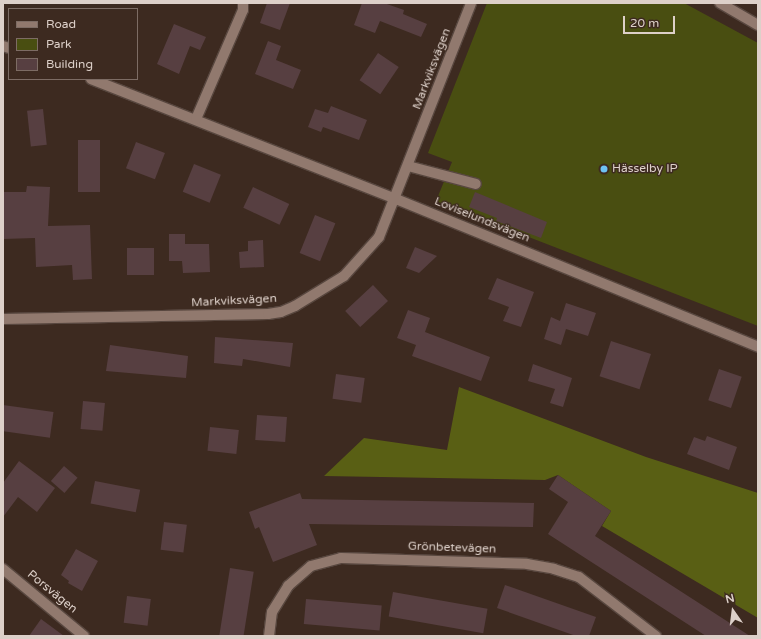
<!DOCTYPE html>
<meta charset="utf-8">
<style>
body{margin:0}
#map{position:relative;width:761px;height:639px;overflow:hidden;background:#3d2a20;font-family:"Varela Round",sans-serif}
div>[style]{position:absolute}
.green>*{inset:0;background:#494e11}
.forest>*{inset:0;background:#595f14}
.building>*{inset:0;background:#573f41;transform-origin:0 0}
.roads{filter:drop-shadow(1px 0 #58473f) drop-shadow(-1px 0 #58473f) drop-shadow(0 1px #58473f) drop-shadow(0 -1px #58473f)}
.lane>*{height:10px;margin:-5px;padding:0 5px;transform-origin:5px;border-radius:5px;background:#91796e}
.street>*{height:10px;margin:-5px;padding:0 5px;transform-origin:5px;border-radius:5px;background:#91796e}
.dots>*{width:11px;height:11px;translate:-50% -50%;box-sizing:border-box;border:2px solid #3d2a20;border-radius:50%}
span{translate:-50% -50%;white-space:nowrap;text-align:center;line-height:1.15;-webkit-text-stroke:3px #3d2a20;paint-order:stroke}
.street-label{font-size:12px;color:#ddd0c9}
.poi-label{font-size:12px;color:#ddd0c9}
.left{translate:0 -50%;text-align:left}
.frame{position:absolute;inset:0;border:4px solid #ddd0c9;pointer-events:none}
.legend{position:absolute;left:8px;top:8px;width:130px;height:72px;box-sizing:border-box;background:#3d2a20;border:1px solid #7d6c64;margin:0;padding:5px 7px;list-style:none;font-size:12px;color:#ddd0c9}
.legend li{display:flex;align-items:center;gap:8px;height:20px}
.legend b{width:20px;border:1px solid #7d6c64}
.north{position:absolute;left:713px;top:591px;width:40px;height:40px;-webkit-text-stroke:3px #3d2a20;paint-order:stroke;rotate:346deg;font-size:11px;font-weight:700;line-height:16px;text-align:center;color:#ddd0c9}
.north::after{content:'';display:block;margin:auto;width:14px;height:18px;background:#ddd0c9;clip-path:polygon(50% 0,100% 100%,50% 72%,0 100%)}
.scale{position:absolute;left:623px;top:16px;width:52px;height:18px;box-sizing:border-box;border:2px solid #ddd0c9;border-top:0;padding-left:5px;font-size:12px;line-height:14px;white-space:nowrap;color:#ddd0c9;-webkit-text-stroke:3px #3d2a20;paint-order:stroke}
</style>
<div id="map">
<div class="green">
<div style="clip-path:polygon(487px 3px,684px 3px,758px 43px,758px 326px,436px 201px,452px 162px,428px 153px)"></div>
</div>
<div class="forest">
<div style="clip-path:polygon(459px 387px,646px 457px,758px 493px,758px 618px,602px 526px,611px 511px,558px 475px,545px 480px,324px 476px,364px 438px,447px 450px)"></div>
</div>
<div class="building">
<div style="clip-path:polygon(267px 3px,290px 3px,280px 30px,260px 23px)"></div>
<div style="clip-path:polygon(362px 3px,384px 3px,404px 10px,403px 14px,427px 24px,421px 37px,380px 21px,375px 33px,354px 25px)"></div>
<div style="clip-path:polygon(174px 24px,206px 37px,200px 50px,190px 46px,179px 74px,157px 64px)"></div>
<div style="clip-path:polygon(268px 41px,281px 46px,276px 60px,301px 70px,293px 89px,255px 74px)"></div>
<div style="left:378px;top:53px;width:25px;height:33px;rotate:34deg"></div>
<div style="clip-path:polygon(331px 106px,367px 120px,359px 140px,323px 127px,321px 132px,308px 127px,315px 109px,328px 113px)"></div>
<div style="left:43px;top:109px;width:36px;height:16px;rotate:84deg"></div>
<div style="left:78px;top:140px;width:22px;height:52px"></div>
<div style="left:136px;top:142px;width:31px;height:28px;rotate:21deg"></div>
<div style="left:194px;top:164px;width:29px;height:30px;rotate:22deg"></div>
<div style="clip-path:polygon(27px 186px,50px 187px,48px 226px,90px 225px,92px 279px,73px 280px,72px 265px,36px 267px,35px 238px,3px 239px,3px 192px,26px 192px)"></div>
<div style="left:253px;top:187px;width:40px;height:23px;rotate:25deg"></div>
<div style="clip-path:polygon(475px 192px,547px 222px,541px 238px,496px 221px,497px 218px,469px 207px)"></div>
<div style="left:315px;top:215px;width:22px;height:41px;rotate:22deg"></div>
<div style="clip-path:polygon(169px 234px,185px 234px,185px 244px,209px 244px,210px 272px,183px 273px,182px 261px,169px 261px)"></div>
<div style="clip-path:polygon(263px 240px,264px 267px,240px 268px,239px 252px,248px 251px,248px 241px)"></div>
<div style="clip-path:polygon(415px 247px,437px 256px,419px 273px,406px 268px)"></div>
<div style="left:127px;top:248px;width:27px;height:27px"></div>
<div style="clip-path:polygon(497px 278px,534px 292px,521px 327px,503px 321px,509px 307px,488px 299px)"></div>
<div style="left:373px;top:285px;width:22px;height:38px;rotate:47deg"></div>
<div style="clip-path:polygon(566px 303px,596px 313px,588px 336px,566px 329px,561px 345px,544px 339px,551px 317px,560px 321px)"></div>
<div style="clip-path:polygon(408px 310px,430px 318px,425px 332px,490px 357px,481px 381px,412px 356px,416px 345px,397px 338px)"></div>
<div style="clip-path:polygon(215px 337px,293px 343px,290px 367px,243px 359px,242px 366px,214px 363px)"></div>
<div style="left:611px;top:341px;width:42px;height:37px;rotate:18deg"></div>
<div style="clip-path:polygon(110px 345px,188px 356px,186px 378px,106px 371px)"></div>
<div style="clip-path:polygon(533px 364px,572px 378px,563px 407px,550px 403px,555px 389px,528px 381px)"></div>
<div style="left:719px;top:369px;width:24px;height:33px;rotate:19deg"></div>
<div style="left:336px;top:374px;width:29px;height:25px;rotate:8deg"></div>
<div style="left:83px;top:401px;width:22px;height:28px;rotate:5deg"></div>
<div style="left:3px;top:405px;width:51px;height:26px;rotate:8deg"></div>
<div style="left:257px;top:415px;width:30px;height:25px;rotate:4deg"></div>
<div style="left:210px;top:427px;width:29px;height:24px;rotate:6deg"></div>
<div style="clip-path:polygon(707px 436px,737px 447px,729px 470px,687px 454px,694px 437px,705px 441px)"></div>
<div style="clip-path:polygon(19px 461px,55px 488px,37px 512px,18px 497px,3px 517px,3px 483px)"></div>
<div style="left:64px;top:466px;width:18px;height:20px;rotate:41deg"></div>
<div style="clip-path:polygon(558px 475px,611px 511px,595px 536px,750px 636px,706px 636px,548px 534px,568px 502px,549px 489px)"></div>
<div style="left:95px;top:481px;width:46px;height:23px;rotate:11deg"></div>
<div style="clip-path:polygon(300px 493px,302px 499px,534px 503px,533px 527px,309px 524px,317px 545px,273px 562px,259px 527px,255px 529px,249px 512px)"></div>
<div style="left:164px;top:522px;width:23px;height:28px;rotate:7deg"></div>
<div style="clip-path:polygon(76px 549px,98px 561px,82px 591px,68px 583px,69px 581px,61px 575px)"></div>
<div style="left:230px;top:568px;width:24px;height:69px;rotate:9deg"></div>
<div style="clip-path:polygon(505px 585px,596px 617px,589px 636px,576px 636px,497px 608px)"></div>
<div style="left:393px;top:592px;width:96px;height:25px;rotate:10deg"></div>
<div style="left:127px;top:596px;width:24px;height:27px;rotate:7deg"></div>
<div style="left:306px;top:599px;width:76px;height:25px;rotate:5deg"></div>
<div style="clip-path:polygon(41px 619px,64px 636px,29px 636px)"></div>
</div>
<div class="roads">
<div class="lane">
<div style="left:408px;top:166px;width:70px;rotate:14.8deg"></div>
</div>
<div class="street">
<div style="left:720px;top:3px;width:44px;rotate:30.1deg"></div>
<div style="left:3px;top:46px;width:6px;rotate:18deg"></div>
<div style="left:91px;top:79px;width:328px;rotate:21.5deg"></div>
<div style="left:396px;top:199px;width:391px;rotate:22.2deg"></div>
<div style="left:196px;top:119px;width:119px;rotate:-66.7deg"></div>
<div style="left:243px;top:10px;width:7px;rotate:-90deg"></div>
<div style="left:3px;top:319px;width:265px;rotate:-1.1deg"></div>
<div style="left:268px;top:314px;width:13px;rotate:-9deg"></div>
<div style="left:281px;top:312px;width:15px;rotate:-23deg"></div>
<div style="left:295px;top:306px;width:57px;rotate:-31.5deg"></div>
<div style="left:344px;top:276px;width:52px;rotate:-48.1deg"></div>
<div style="left:379px;top:237px;width:251px;rotate:-68.5deg"></div>
<div style="left:3px;top:569px;width:105px;rotate:39.6deg"></div>
<div style="left:269px;top:636px;width:24px;rotate:-83deg"></div>
<div style="left:272px;top:612px;width:31px;rotate:-58deg"></div>
<div style="left:288px;top:586px;width:30px;rotate:-41deg"></div>
<div style="left:311px;top:566px;width:31px;rotate:-15deg"></div>
<div style="left:341px;top:558px;width:186px;rotate:1.8deg"></div>
<div style="left:527px;top:564px;width:27px;rotate:10deg"></div>
<div style="left:554px;top:569px;width:26px;rotate:18deg"></div>
<div style="left:579px;top:577px;width:97px;rotate:37.5deg"></div>
</div>
</div>
<div class="dots">
<div style="left:604px;top:169px;background:#6ec2f3"></div>
</div>
<div class="street-label">
<span style="left:432px;top:69px;rotate:-69deg">Markviksvägen</span>
<span style="left:482px;top:220px;rotate:22deg">Loviselundsvägen</span>
<span style="left:234px;top:301px;rotate:-3deg">Markviksvägen</span>
<span style="left:452px;top:548px;rotate:2deg">Grönbetevägen</span>
<span style="left:52px;top:592px;rotate:39deg">Porsvägen</span>
</div>
<div class="poi-label">
<span class="left" style="left:612px;top:169px">Hässelby IP</span>
</div>
<div class="frame"></div>
<ul class="legend">
<li><b style="height:5px;background:#91796e"></b>Road</li>
<li><b style="height:11px;background:#494e11"></b>Park</li>
<li><b style="height:11px;background:#573f41"></b>Building</li>
</ul>
<div class="north">N</div>
<div class="scale">20 m</div>
</div>
